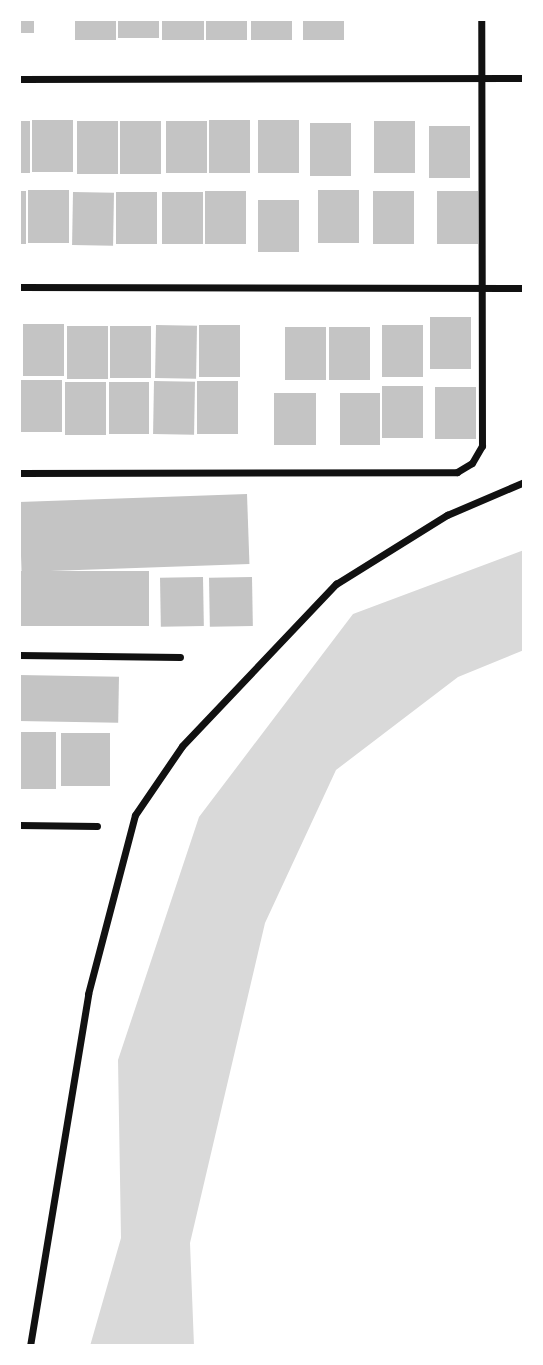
<!DOCTYPE html>
<style>
body{margin:0}
#map{position:relative;width:543px;height:1365px;overflow:hidden;background:#fff;font-family:"Noto Sans",sans-serif}
div>[style]{position:absolute}
.water>*{inset:0;background:#d9d9d9}
.building>*{inset:0;background:#c4c4c4;transform-origin:0 0}
.minor>*{height:7px;margin:-3.5px;padding:0 3.5px;transform-origin:3.5px;border-radius:3.5px;background:#111}
span{translate:-50% -50%;white-space:nowrap;text-align:center;line-height:1.15;-webkit-text-stroke:5px #fff;paint-order:stroke}
.frame{position:absolute;inset:0;border:21px solid #fff;pointer-events:none}
</style>
<div id="map">
<div class="water">
<div style="clip-path:polygon(524px 550px,524px 650px,458px 677px,336px 770px,265px 923px,190px 1243px,194px 1346px,90px 1346px,121px 1238px,118px 1060px,199px 817px,353px 614px)"></div>
</div>
<div class="building">
<div style="left:19px;top:19px;width:15px;height:14px"></div>
<div style="left:75px;top:19px;width:41px;height:21px"></div>
<div style="left:118px;top:19px;width:41px;height:19px"></div>
<div style="left:162px;top:19px;width:42px;height:21px"></div>
<div style="left:206px;top:19px;width:41px;height:21px"></div>
<div style="left:251px;top:19px;width:41px;height:21px"></div>
<div style="left:303px;top:19px;width:41px;height:21px"></div>
<div style="left:32px;top:120px;width:41px;height:52px"></div>
<div style="left:209px;top:120px;width:41px;height:53px"></div>
<div style="left:258px;top:120px;width:41px;height:53px"></div>
<div style="left:19px;top:121px;width:11px;height:52px"></div>
<div style="left:77px;top:121px;width:41px;height:53px"></div>
<div style="left:120px;top:121px;width:41px;height:53px"></div>
<div style="left:166px;top:121px;width:41px;height:52px"></div>
<div style="left:374px;top:121px;width:41px;height:52px"></div>
<div style="left:310px;top:123px;width:41px;height:53px"></div>
<div style="left:429px;top:126px;width:41px;height:52px"></div>
<div style="left:28px;top:190px;width:41px;height:53px"></div>
<div style="left:318px;top:190px;width:41px;height:53px"></div>
<div style="left:19px;top:191px;width:7px;height:53px"></div>
<div style="left:205px;top:191px;width:41px;height:53px"></div>
<div style="left:373px;top:191px;width:41px;height:53px"></div>
<div style="left:437px;top:191px;width:41px;height:53px"></div>
<div style="left:73px;top:192px;width:41px;height:53px;rotate:1deg"></div>
<div style="left:116px;top:192px;width:41px;height:52px"></div>
<div style="left:162px;top:192px;width:41px;height:52px"></div>
<div style="left:258px;top:200px;width:41px;height:52px"></div>
<div style="left:430px;top:317px;width:41px;height:52px"></div>
<div style="left:23px;top:324px;width:41px;height:52px"></div>
<div style="left:156px;top:325px;width:41px;height:53px;rotate:1deg"></div>
<div style="left:199px;top:325px;width:41px;height:52px"></div>
<div style="left:382px;top:325px;width:41px;height:52px"></div>
<div style="left:67px;top:326px;width:41px;height:53px"></div>
<div style="left:110px;top:326px;width:41px;height:52px"></div>
<div style="left:285px;top:327px;width:41px;height:53px"></div>
<div style="left:329px;top:327px;width:41px;height:53px"></div>
<div style="left:21px;top:380px;width:41px;height:52px"></div>
<div style="left:154px;top:381px;width:41px;height:53px;rotate:1deg"></div>
<div style="left:197px;top:381px;width:41px;height:53px"></div>
<div style="left:65px;top:382px;width:41px;height:53px"></div>
<div style="left:109px;top:382px;width:40px;height:52px"></div>
<div style="left:382px;top:386px;width:41px;height:52px"></div>
<div style="left:435px;top:387px;width:41px;height:52px"></div>
<div style="left:274px;top:393px;width:42px;height:52px"></div>
<div style="left:340px;top:393px;width:40px;height:52px"></div>
<div style="left:247px;top:494px;width:70px;height:228px;rotate:88deg"></div>
<div style="left:149px;top:571px;width:55px;height:130px;rotate:90deg"></div>
<div style="left:203px;top:577px;width:49px;height:43px;rotate:89deg"></div>
<div style="left:252px;top:577px;width:49px;height:43px;rotate:89deg"></div>
<div style="left:19px;top:675px;width:100px;height:46px;rotate:1deg"></div>
<div style="left:19px;top:732px;width:37px;height:57px"></div>
<div style="left:61px;top:733px;width:49px;height:53px"></div>
</div>
<div class="minor">
<div style="left:19px;top:79px;width:505px;rotate:-0.11deg"></div>
<div style="left:19px;top:287px;width:505px;rotate:0.11deg"></div>
<div style="left:19px;top:473px;width:438px;rotate:-0.1deg"></div>
<div style="left:457px;top:472px;width:17px;rotate:-31deg"></div>
<div style="left:472px;top:463px;width:20px;rotate:-60deg"></div>
<div style="left:482px;top:446px;width:427px;rotate:-90.1deg"></div>
<div style="left:19px;top:655px;width:161px;rotate:0.7deg"></div>
<div style="left:19px;top:825px;width:78px;rotate:0.7deg"></div>
<div style="left:30px;top:1346px;width:357px;rotate:-80.6deg"></div>
<div style="left:88px;top:994px;width:185px;rotate:-75.3deg"></div>
<div style="left:135px;top:815px;width:83px;rotate:-55.7deg"></div>
<div style="left:182px;top:746px;width:224px;rotate:-46.5deg"></div>
<div style="left:336px;top:584px;width:131px;rotate:-31.9deg"></div>
<div style="left:447px;top:515px;width:84px;rotate:-23.2deg"></div>
</div>
<div class="frame"></div>
</div>
